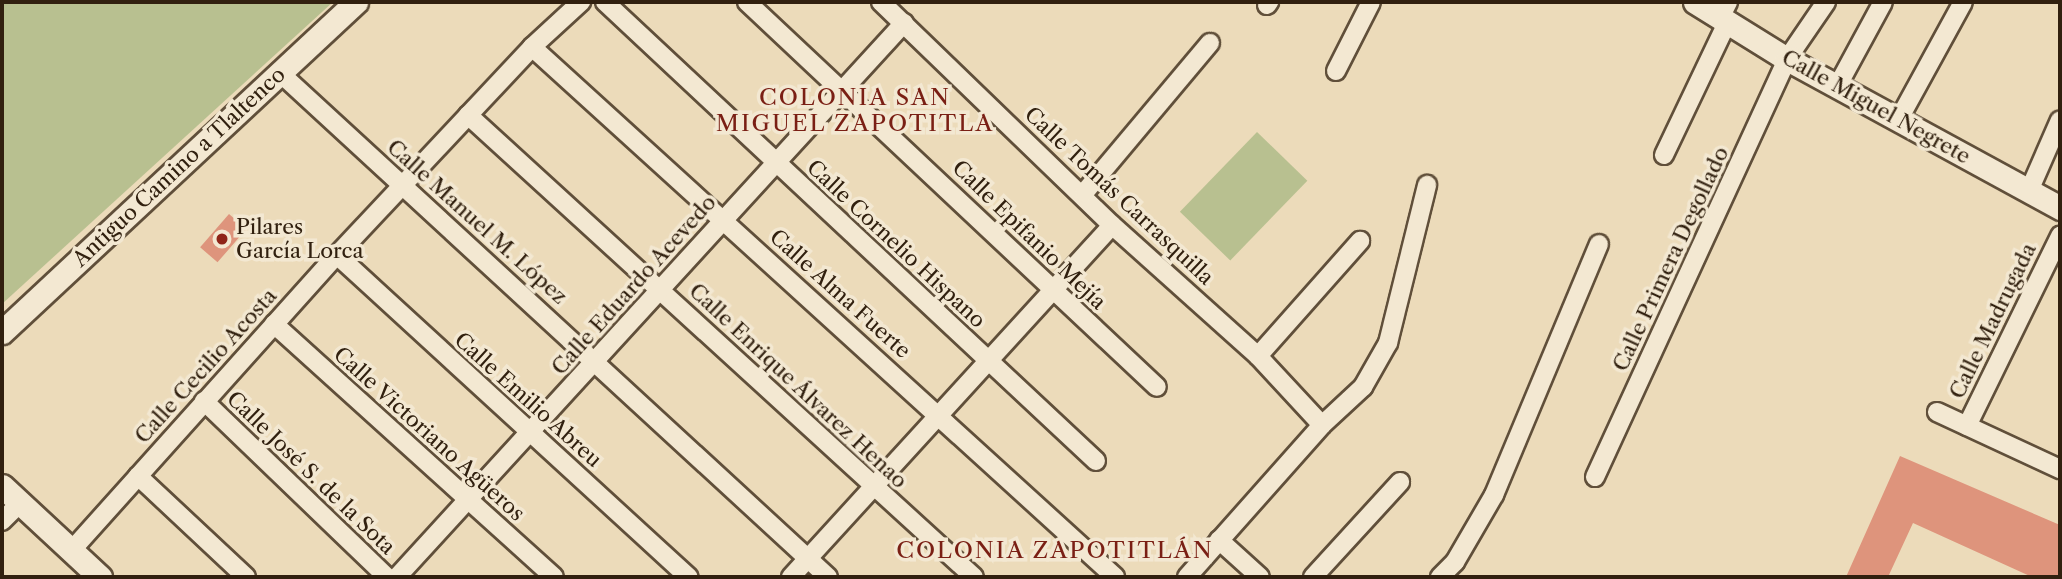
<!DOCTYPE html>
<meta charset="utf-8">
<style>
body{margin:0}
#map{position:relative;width:2062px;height:579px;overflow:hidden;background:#ecdbba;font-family:"Libre Caslon Text",serif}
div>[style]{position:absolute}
.green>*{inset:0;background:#b8c090;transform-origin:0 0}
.building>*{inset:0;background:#de947c;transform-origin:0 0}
.roads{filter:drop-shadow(2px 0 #604f3a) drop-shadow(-2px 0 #604f3a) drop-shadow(0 2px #604f3a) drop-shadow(0 -2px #604f3a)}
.minor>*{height:18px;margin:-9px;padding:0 9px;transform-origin:9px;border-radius:9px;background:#f3e8d2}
.tertiary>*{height:23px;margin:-11.5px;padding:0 11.5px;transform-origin:11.5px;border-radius:11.5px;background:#f3e8d2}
.dots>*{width:19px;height:19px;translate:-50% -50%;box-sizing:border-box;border:4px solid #f3e8d2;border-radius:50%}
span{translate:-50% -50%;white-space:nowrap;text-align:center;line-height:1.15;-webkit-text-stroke:7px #f3e8d2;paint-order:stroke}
.street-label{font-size:21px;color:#31200f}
.poi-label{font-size:21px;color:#31200f}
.left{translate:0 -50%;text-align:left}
.neighbourhood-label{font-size:23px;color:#7a1f14;letter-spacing:2px}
.frame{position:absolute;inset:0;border:4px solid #31200f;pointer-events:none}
</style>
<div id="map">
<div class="green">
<div style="clip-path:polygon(2px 2px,333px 2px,2px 304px)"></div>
<div style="left:1257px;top:132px;width:70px;height:111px;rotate:44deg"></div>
</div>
<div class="building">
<div style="left:229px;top:214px;width:23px;height:44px;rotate:41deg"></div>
<div style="clip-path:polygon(1900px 456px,2060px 525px,2060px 577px,2032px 577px,1913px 523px,1888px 577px,1846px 577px)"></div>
</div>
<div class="roads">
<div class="minor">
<div style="left:605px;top:2px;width:672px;rotate:43.07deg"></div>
<div style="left:747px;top:2px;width:562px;rotate:43.2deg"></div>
<div style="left:881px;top:2px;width:321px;rotate:44deg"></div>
<div style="left:1112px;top:225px;width:196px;rotate:41.9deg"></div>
<div style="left:1258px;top:356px;width:94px;rotate:47.2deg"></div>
<div style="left:1267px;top:5px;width:4px;rotate:-56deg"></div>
<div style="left:1721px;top:16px;width:16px;rotate:-63deg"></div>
<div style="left:532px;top:47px;width:788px;rotate:42.27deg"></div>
<div style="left:1336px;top:71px;width:77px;rotate:-63.1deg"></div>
<div style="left:279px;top:72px;width:746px;rotate:42.61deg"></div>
<div style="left:1838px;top:85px;width:94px;rotate:-61.5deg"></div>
<div style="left:468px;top:115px;width:685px;rotate:42.4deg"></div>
<div style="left:1899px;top:119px;width:133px;rotate:-61.3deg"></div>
<div style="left:1664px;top:155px;width:148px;rotate:-64.5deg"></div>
<div style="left:2029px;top:191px;width:77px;rotate:-66.4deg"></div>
<div style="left:1084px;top:193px;width:196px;rotate:-50deg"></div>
<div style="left:337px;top:255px;width:477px;rotate:42.5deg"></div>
<div style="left:274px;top:324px;width:377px;rotate:42.1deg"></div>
<div style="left:1258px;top:356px;width:154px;rotate:-48.4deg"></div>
<div style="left:204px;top:401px;width:254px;rotate:43.9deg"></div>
<div style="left:1937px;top:412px;width:136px;rotate:24.9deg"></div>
<div style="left:1967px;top:426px;width:212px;rotate:-63.9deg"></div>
<div style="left:138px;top:476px;width:148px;rotate:43.1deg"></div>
<div style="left:1595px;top:477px;width:460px;rotate:-65.3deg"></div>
<div style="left:1787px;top:59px;width:69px;rotate:-55.6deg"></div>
<div style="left:2px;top:521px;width:25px;rotate:-45deg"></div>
<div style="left:1219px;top:540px;width:55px;rotate:42.1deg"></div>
<div style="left:71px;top:551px;width:398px;rotate:-48.1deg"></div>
<div style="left:337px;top:255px;width:285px;rotate:-46.8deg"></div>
<div style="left:532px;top:47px;width:67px;rotate:-42.6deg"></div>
<div style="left:397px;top:577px;width:751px;rotate:-47.54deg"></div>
<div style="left:791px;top:577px;width:476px;rotate:-47.6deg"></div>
<div style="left:1187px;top:577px;width:203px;rotate:-48.4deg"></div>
<div style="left:1322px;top:425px;width:56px;rotate:-42.8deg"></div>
<div style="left:1363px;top:387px;width:51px;rotate:-60.4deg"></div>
<div style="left:1388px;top:343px;width:163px;rotate:-76.1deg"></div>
<div style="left:1313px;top:577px;width:129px;rotate:-47.5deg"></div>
<div style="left:1440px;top:577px;width:21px;rotate:-45deg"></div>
<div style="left:1455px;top:562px;width:78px;rotate:-59.8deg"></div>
<div style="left:1494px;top:495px;width:272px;rotate:-67.3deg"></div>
</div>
<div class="tertiary">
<div style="left:1695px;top:2px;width:108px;rotate:31.8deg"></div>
<div style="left:1787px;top:59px;width:311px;rotate:28.6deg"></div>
<div style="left:2px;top:332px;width:484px;rotate:-43deg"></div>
<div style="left:2px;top:486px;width:134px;rotate:42.9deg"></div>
</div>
</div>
<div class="dots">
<div style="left:222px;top:239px;background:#8f2418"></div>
</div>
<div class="street-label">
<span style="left:1876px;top:107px;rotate:29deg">Calle Miguel Negrete</span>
<span style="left:179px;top:167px;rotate:-43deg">Antiguo Camino a Tlaltenco</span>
<span style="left:1119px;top:196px;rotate:43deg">Calle Tomás Carrasquilla</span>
<span style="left:477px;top:222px;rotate:42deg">Calle Manuel M. López</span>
<span style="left:1029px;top:235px;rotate:44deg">Calle Epifanio Mejía</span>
<span style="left:896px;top:244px;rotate:43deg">Calle Cornelio Hispano</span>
<span style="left:1671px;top:259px;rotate:-65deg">Calle Primera Degollado</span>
<span style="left:634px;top:285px;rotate:-48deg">Calle Eduardo Acevedo</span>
<span style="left:840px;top:294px;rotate:42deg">Calle Alma Fuerte</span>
<span style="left:1993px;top:321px;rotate:-64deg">Calle Madrugada</span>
<span style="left:206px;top:366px;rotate:-48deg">Calle Cecilio Acosta</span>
<span style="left:798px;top:386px;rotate:43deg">Calle Enrique Álvarez Henao</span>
<span style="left:528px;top:400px;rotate:42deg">Calle Emilio Abreu</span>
<span style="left:429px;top:434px;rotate:42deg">Calle Victoriano Agüeros</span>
<span style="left:311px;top:473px;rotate:44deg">Calle José S. de la Sota</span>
</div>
<div class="poi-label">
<span class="left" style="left:236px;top:239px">Pilares<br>García Lorca</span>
</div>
<div class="neighbourhood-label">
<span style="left:855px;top:110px">COLONIA SAN<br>MIGUEL ZAPOTITLA</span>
<span style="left:1055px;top:550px">COLONIA ZAPOTITLÁN</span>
</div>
<div class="frame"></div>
</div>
